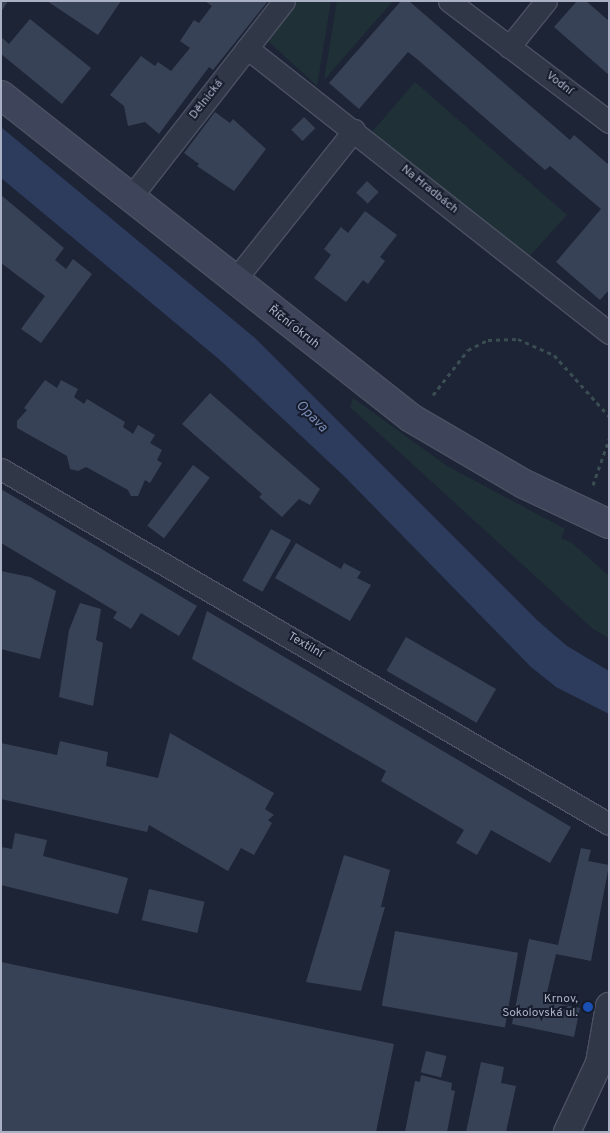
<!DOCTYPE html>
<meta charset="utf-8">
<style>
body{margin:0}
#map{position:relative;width:610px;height:1133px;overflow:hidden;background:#1d2436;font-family:Overpass,sans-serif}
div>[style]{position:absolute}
.green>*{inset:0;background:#1f3137}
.water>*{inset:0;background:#2d3b5d}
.building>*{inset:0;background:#384257;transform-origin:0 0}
.path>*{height:3px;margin-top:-1.5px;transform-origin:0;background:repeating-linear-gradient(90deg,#394d52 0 4px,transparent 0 8px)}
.roads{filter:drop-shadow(1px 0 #4b5162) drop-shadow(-1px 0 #4b5162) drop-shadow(0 1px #4b5162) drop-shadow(0 -1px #4b5162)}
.minor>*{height:21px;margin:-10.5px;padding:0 10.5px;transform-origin:10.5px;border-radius:10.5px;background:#303747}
.tertiary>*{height:26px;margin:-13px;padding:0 13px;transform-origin:13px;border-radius:13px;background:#303747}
.secondary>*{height:28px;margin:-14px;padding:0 14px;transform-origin:14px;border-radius:14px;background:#3e455a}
.dots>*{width:14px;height:14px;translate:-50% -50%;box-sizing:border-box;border:2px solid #161c2b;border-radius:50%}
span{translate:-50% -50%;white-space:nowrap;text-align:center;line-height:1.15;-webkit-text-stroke:4px #161c2b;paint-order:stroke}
.street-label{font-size:12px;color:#aab1c4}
.poi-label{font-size:12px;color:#aab1c4}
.right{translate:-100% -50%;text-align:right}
.water-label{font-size:14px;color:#778ab4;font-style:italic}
.frame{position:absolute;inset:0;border:2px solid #aab1c4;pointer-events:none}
</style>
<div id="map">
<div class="green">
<div style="clip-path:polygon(292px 1px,331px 1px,317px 86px,268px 41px,266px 32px)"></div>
<div style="clip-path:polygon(337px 1px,393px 1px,324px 80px)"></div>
<div style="clip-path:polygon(415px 82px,567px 215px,526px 260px,373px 139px,372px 132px)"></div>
<div style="clip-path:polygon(353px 398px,447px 466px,565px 529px,561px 538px,572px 543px,609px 576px,609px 638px,593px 629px,350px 407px)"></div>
</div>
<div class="water">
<div style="clip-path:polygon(1px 127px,255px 338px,538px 621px,567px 646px,609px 671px,609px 714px,556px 687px,531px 667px,345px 477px,220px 360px,1px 178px)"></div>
</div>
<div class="building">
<div style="clip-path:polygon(1px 1px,8px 1px,1px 12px)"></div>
<div style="clip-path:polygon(47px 1px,121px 1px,98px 35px)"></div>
<div style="clip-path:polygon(205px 1px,268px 1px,213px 70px,209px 67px,159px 134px,145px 122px,128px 126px,124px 106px,110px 95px,141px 56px,155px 66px,158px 62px,171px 71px,190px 48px,180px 41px,194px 20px,199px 23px,212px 6px)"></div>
<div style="clip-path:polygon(401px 1px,409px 1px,570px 140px,574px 135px,609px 165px,609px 290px,600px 300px,556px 262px,601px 209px,550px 166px,545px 170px,417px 59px,408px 52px,359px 109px,329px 83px)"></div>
<div style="clip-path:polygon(577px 1px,586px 1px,609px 21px,609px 75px,554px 27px)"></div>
<div style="clip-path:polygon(30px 19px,91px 68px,62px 104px,1px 54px,1px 37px,9px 44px)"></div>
<div style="clip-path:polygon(215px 112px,230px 123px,233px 119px,266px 149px,234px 191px,197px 166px,199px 164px,184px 153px)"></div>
<div style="left:304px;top:117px;width:16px;height:18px;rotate:45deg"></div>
<div style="left:367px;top:181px;width:16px;height:16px;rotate:43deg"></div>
<div style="clip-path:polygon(1px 195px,64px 248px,55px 260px,66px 269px,73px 259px,92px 274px,41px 343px,21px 329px,45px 296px,1px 263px)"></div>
<div style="clip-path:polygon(365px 211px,397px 235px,380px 257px,385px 261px,368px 284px,363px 280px,346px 302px,314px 278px,331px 255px,324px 249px,341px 227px,348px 233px)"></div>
<div style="clip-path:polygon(45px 380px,57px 388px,61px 380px,78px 389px,74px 397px,84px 404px,87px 399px,125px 422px,123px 427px,133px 434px,138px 425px,155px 435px,150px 443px,162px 450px,157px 460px,162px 463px,150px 483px,145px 480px,138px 496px,131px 496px,128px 490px,86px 467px,78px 471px,70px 469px,67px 456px,17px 428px,17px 421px,27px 410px,24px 408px)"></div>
<div style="clip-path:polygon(210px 393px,320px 489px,310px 505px,299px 499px,282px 517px,259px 497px,262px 494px,182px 424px)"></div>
<div style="left:193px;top:465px;width:21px;height:76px;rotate:37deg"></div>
<div style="clip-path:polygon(1px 489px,197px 606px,179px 636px,141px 613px,131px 629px,113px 618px,117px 612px,1px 543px)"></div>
<div style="left:271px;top:529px;width:23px;height:59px;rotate:29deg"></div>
<div style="clip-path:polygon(296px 543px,341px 569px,344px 563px,361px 572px,357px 578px,371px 585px,350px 621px,275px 578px)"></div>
<div style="clip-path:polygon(1px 571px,30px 577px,56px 591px,40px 659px,1px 649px)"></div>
<div style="clip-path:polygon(80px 603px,101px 609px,96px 640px,103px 643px,93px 706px,59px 697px,69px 630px)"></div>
<div style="clip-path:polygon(207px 611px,571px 827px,550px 863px,491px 830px,477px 855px,456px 843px,464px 830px,381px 781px,386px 771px,192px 659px)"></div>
<div style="left:406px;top:637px;width:104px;height:39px;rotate:30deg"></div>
<div style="clip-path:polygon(170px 733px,274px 793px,265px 809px,274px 815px,268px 820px,272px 823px,254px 855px,241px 848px,228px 871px,149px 825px,147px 832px,1px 799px,1px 743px,57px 755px,60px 741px,108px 752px,106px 766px,158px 778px)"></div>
<div style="clip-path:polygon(15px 833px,47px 840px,43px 856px,128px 878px,118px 914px,1px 885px,1px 847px,12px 849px)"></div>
<div style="clip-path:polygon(581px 848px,591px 850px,588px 861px,609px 865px,591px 961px,556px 954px,545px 1001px,580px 1008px,574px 1037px,512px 1024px,529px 939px,558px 945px)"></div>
<div style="clip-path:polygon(344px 855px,390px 870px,381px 907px,385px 907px,361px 991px,306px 982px)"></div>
<div style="left:149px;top:889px;width:57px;height:32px;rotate:13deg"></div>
<div style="left:395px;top:931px;width:125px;height:76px;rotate:10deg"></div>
<div style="clip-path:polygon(1px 962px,394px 1044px,376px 1132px,1px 1132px)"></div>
<div style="left:426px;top:1051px;width:21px;height:22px;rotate:14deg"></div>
<div style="clip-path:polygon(481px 1062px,504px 1067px,501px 1083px,516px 1086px,506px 1132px,466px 1132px)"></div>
<div style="clip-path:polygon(421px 1075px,452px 1083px,451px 1090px,455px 1091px,447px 1132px,405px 1132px,415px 1081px,420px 1082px)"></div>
</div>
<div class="path">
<div style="left:433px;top:395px;width:57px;rotate:-52.1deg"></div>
<div style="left:468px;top:350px;width:22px;rotate:-27deg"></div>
<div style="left:488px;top:340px;width:30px;rotate:-2deg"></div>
<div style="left:518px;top:339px;width:39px;rotate:24deg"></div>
<div style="left:554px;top:355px;width:82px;rotate:48deg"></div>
<div style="left:593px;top:485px;width:49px;rotate:-70.8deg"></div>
</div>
<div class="roads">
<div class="minor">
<div style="left:449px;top:1px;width:201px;rotate:37.1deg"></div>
<div style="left:509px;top:47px;width:59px;rotate:-51.2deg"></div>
<div style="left:247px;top:48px;width:461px;rotate:38.2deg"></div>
<div style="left:130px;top:198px;width:250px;rotate:-52deg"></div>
<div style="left:234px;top:281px;width:193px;rotate:-51.5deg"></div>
<div style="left:1px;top:469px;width:704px;rotate:30.28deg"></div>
</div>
<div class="tertiary">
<div style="left:567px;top:1132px;width:76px;rotate:-65.1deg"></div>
<div style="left:599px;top:1063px;width:58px;rotate:-80deg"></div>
</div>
<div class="secondary">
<div style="left:1px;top:95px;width:522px;rotate:38.23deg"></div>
<div style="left:411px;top:418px;width:131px;rotate:30.3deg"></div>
<div style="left:524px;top:484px;width:94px;rotate:25.2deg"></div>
</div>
</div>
<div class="dots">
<div style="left:588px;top:1007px;background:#1a4fb4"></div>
</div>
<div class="street-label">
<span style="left:559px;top:84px;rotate:37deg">Vodní</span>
<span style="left:207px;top:100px;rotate:-52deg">Dělnická</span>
<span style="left:429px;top:190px;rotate:39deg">Na Hradbách</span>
<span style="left:293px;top:328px;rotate:38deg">Říční okruh</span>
<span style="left:305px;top:646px;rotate:30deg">Textilní</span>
</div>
<div class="poi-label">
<span class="right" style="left:578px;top:1007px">Krnov,<br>Sokolovská ul.</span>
</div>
<div class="water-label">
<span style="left:311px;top:417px;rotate:45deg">Opava</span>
</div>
<div class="frame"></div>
</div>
